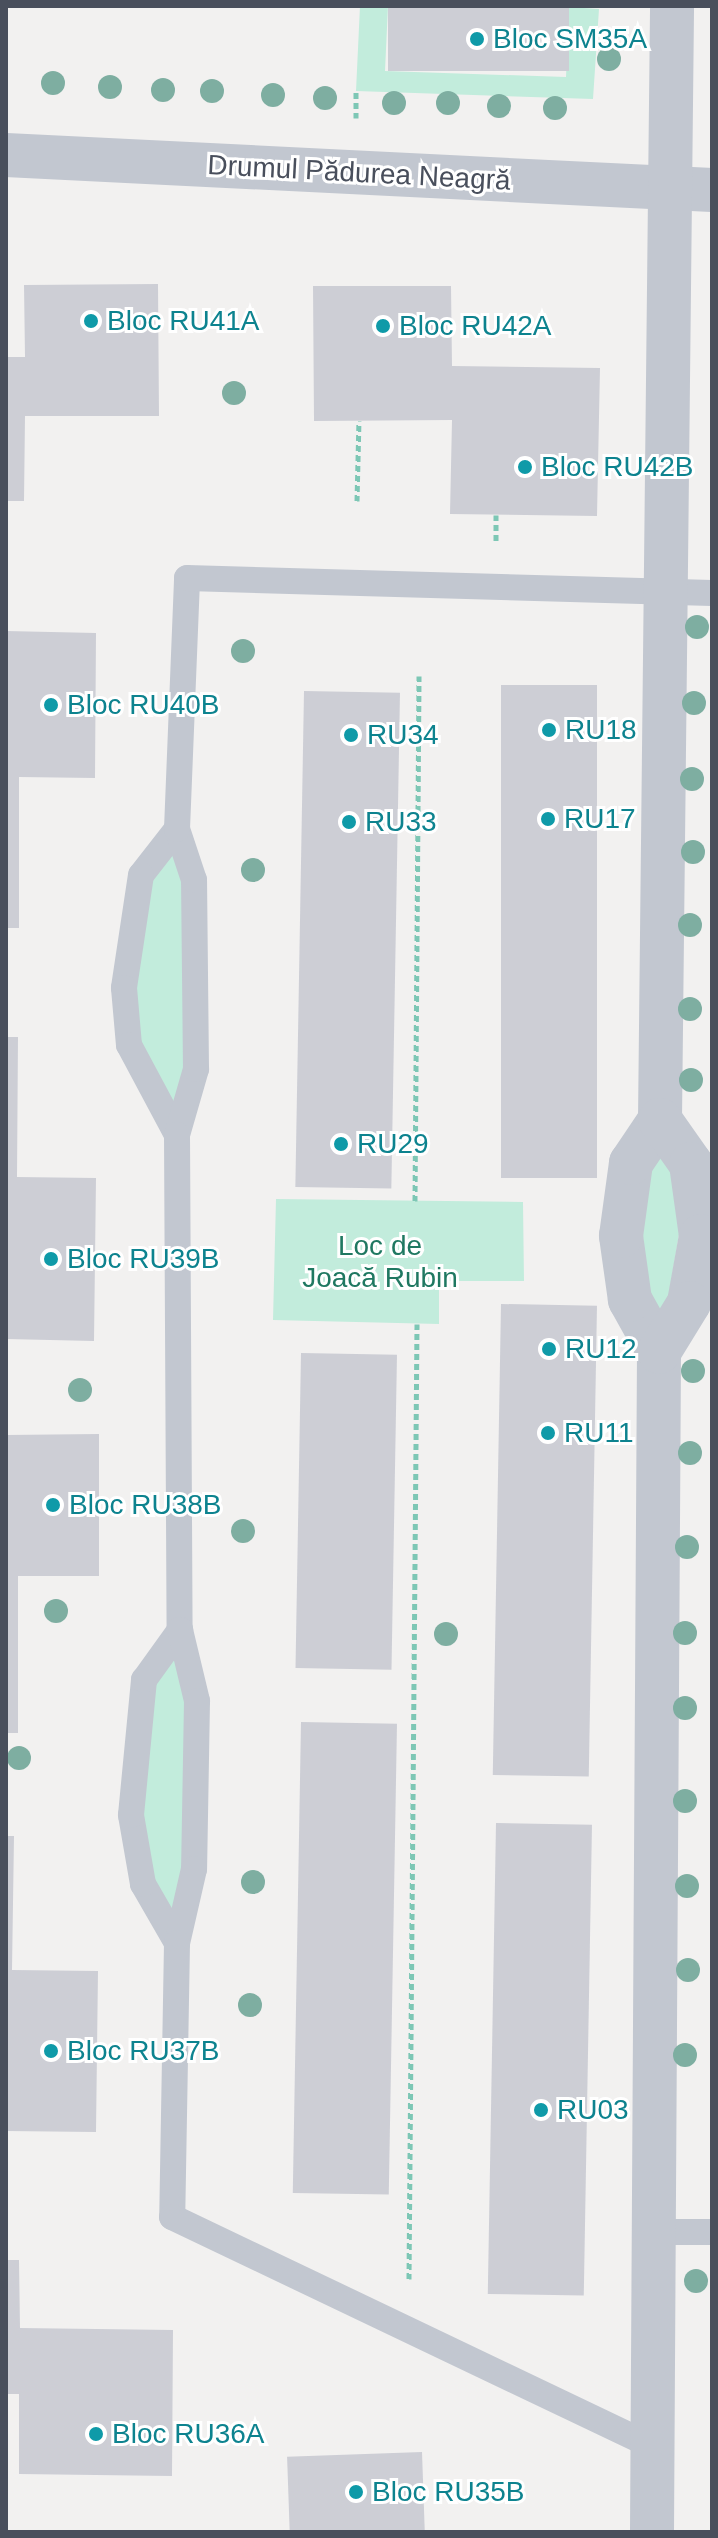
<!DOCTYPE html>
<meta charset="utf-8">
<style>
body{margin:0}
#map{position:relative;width:718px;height:2538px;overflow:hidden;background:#f2f1f0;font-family:Arial,sans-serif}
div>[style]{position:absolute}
.green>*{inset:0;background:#c2ecdc}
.building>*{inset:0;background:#cdced5;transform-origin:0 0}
.path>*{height:5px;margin-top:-2.5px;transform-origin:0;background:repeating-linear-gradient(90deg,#7dc7b5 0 6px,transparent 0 10px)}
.lane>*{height:26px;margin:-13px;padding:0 13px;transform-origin:13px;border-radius:13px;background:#c2c7d0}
.street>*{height:44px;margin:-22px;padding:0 22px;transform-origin:22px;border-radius:22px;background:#c2c7d0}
.trees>*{width:24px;height:24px;margin:-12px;border-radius:50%;background:#7eaea1}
.dots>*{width:22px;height:22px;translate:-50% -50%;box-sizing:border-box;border:4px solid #fff;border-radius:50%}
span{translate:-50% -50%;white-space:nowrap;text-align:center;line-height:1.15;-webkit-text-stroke:6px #fff;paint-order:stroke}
.culture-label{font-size:28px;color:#0d838f}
.left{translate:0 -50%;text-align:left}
.street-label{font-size:28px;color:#494f5c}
.park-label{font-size:28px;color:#1f7861}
.frame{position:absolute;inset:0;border:8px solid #494f5c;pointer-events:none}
</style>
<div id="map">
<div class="green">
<div style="clip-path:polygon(360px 6px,388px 6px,385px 71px,566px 77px,569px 7px,599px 9px,593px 99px,356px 91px)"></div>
<div style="clip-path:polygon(177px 829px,194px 880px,196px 1069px,177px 1135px,150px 1089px,124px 988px,129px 932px)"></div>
<div style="clip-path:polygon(660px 1120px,691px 1164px,659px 1352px,621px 1236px)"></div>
<div style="clip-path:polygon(276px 1199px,523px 1202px,524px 1281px,439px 1281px,439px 1324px,273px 1320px)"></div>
<div style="clip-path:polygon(180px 1630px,197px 1701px,177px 1943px,131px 1815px,144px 1680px)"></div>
</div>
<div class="building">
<div style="left:388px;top:6px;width:181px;height:65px"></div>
<div style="clip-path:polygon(158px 284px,159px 416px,25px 416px,24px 501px,6px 501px,6px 357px,25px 357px,24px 285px)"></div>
<div style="clip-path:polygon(313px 286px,451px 286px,452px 366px,600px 368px,597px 516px,450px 514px,452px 420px,314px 421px)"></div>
<div style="clip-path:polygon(6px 631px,96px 633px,95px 778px,19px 777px,19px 928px,6px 928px)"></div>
<div style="left:501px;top:685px;width:96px;height:493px"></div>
<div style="left:304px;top:691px;width:96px;height:496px;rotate:1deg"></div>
<div style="clip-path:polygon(6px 1037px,18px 1037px,17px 1177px,96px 1178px,94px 1341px,6px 1339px)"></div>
<div style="left:501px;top:1304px;width:96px;height:471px;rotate:1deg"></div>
<div style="left:301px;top:1353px;width:96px;height:315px;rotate:1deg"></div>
<div style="clip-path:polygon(99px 1434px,99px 1576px,18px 1576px,18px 1733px,6px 1733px,6px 1435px)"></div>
<div style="left:301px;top:1722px;width:96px;height:471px;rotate:1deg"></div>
<div style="left:496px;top:1823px;width:96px;height:471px;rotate:1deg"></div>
<div style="clip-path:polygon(6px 1836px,14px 1836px,12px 1970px,98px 1971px,96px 2132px,6px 2131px)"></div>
<div style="clip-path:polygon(6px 2260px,19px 2260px,20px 2328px,173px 2330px,172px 2476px,19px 2474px,19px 2394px,6px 2394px)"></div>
<div style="left:422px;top:2452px;width:80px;height:135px;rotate:88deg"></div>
</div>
<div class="path">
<div style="left:356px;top:118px;width:27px;rotate:-90deg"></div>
<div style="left:357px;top:501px;width:80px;rotate:-88.6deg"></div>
<div style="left:496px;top:515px;width:27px;rotate:90deg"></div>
<div style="left:415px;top:1201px;width:525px;rotate:-89.56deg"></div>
<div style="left:409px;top:2279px;width:955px;rotate:-89.52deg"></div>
</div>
<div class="lane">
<div style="left:177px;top:829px;width:58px;rotate:128deg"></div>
<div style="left:141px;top:875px;width:114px;rotate:98.6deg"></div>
<div style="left:124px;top:988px;width:57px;rotate:85deg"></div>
<div style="left:129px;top:1045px;width:102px;rotate:61.9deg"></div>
<div style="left:177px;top:1135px;width:69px;rotate:-73.9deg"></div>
<div style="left:196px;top:1069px;width:189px;rotate:-90.6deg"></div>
<div style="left:194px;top:880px;width:54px;rotate:-108.4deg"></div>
<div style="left:177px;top:829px;width:251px;rotate:-87.7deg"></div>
<div style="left:187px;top:578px;width:525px;rotate:1.64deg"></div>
<div style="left:177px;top:1135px;width:495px;rotate:89.7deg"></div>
<div style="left:177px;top:1943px;width:68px;rotate:-120deg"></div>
<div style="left:143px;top:1884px;width:70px;rotate:-99.9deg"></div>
<div style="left:131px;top:1815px;width:136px;rotate:-84.5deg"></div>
<div style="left:144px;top:1680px;width:62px;rotate:-54.2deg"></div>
<div style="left:180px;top:1630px;width:73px;rotate:76.5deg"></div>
<div style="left:197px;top:1701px;width:168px;rotate:91deg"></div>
<div style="left:194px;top:1869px;width:76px;rotate:102.9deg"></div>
<div style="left:177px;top:1943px;width:274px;rotate:91deg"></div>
<div style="left:172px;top:2217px;width:532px;rotate:25.51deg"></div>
<div style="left:653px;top:2232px;width:59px"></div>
</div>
<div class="street">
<div style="left:6px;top:155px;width:707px;rotate:2.84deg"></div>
<div style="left:660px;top:1120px;width:1114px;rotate:-89.38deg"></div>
<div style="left:652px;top:2532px;width:1180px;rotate:-89.66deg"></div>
<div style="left:659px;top:1352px;width:60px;rotate:-119.1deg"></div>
<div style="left:630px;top:1300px;width:65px;rotate:-98deg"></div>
<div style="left:621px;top:1236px;width:74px;rotate:-82.2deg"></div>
<div style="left:631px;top:1163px;width:52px;rotate:-56deg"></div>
<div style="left:660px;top:1120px;width:54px;rotate:54.8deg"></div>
<div style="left:691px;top:1164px;width:73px;rotate:82.1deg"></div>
<div style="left:701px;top:1236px;width:68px;rotate:100.2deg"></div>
<div style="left:689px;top:1303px;width:57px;rotate:121.5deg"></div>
</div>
<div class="trees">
<div style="left:609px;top:59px"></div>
<div style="left:53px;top:83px"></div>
<div style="left:110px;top:87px"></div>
<div style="left:163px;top:90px"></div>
<div style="left:212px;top:91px"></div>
<div style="left:273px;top:95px"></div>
<div style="left:325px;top:98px"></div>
<div style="left:394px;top:103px"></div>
<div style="left:448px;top:103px"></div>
<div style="left:499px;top:106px"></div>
<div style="left:555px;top:108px"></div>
<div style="left:234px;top:393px"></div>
<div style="left:697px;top:627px"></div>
<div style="left:243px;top:651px"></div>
<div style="left:694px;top:703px"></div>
<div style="left:692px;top:779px"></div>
<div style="left:693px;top:852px"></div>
<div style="left:253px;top:870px"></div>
<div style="left:690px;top:925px"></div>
<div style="left:690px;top:1009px"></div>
<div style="left:691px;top:1080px"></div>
<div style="left:693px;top:1371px"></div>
<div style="left:80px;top:1390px"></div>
<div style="left:690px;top:1453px"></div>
<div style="left:243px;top:1531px"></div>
<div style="left:687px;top:1547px"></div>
<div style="left:56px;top:1611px"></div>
<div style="left:685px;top:1633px"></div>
<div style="left:446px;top:1634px"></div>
<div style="left:685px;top:1708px"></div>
<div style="left:19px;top:1758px"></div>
<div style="left:685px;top:1801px"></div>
<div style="left:253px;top:1882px"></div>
<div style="left:687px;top:1886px"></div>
<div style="left:688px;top:1970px"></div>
<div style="left:250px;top:2005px"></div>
<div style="left:685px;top:2055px"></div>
<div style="left:696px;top:2281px"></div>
</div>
<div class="dots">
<div style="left:477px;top:39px;background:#0f9aa8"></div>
<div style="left:91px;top:321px;background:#0f9aa8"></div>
<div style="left:383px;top:326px;background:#0f9aa8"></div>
<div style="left:525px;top:467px;background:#0f9aa8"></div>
<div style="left:51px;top:705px;background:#0f9aa8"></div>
<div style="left:549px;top:730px;background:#0f9aa8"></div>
<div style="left:351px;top:735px;background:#0f9aa8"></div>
<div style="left:548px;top:819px;background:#0f9aa8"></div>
<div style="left:349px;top:822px;background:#0f9aa8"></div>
<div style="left:341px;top:1144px;background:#0f9aa8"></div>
<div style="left:51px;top:1259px;background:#0f9aa8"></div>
<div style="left:549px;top:1349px;background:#0f9aa8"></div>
<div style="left:548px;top:1433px;background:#0f9aa8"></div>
<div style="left:53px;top:1505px;background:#0f9aa8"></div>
<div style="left:51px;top:2051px;background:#0f9aa8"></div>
<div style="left:541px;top:2110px;background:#0f9aa8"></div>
<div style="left:96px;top:2434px;background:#0f9aa8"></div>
<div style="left:356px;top:2492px;background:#0f9aa8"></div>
</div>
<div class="culture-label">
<span class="left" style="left:493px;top:39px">Bloc SM35A</span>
<span class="left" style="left:107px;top:321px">Bloc RU41A</span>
<span class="left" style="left:399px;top:326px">Bloc RU42A</span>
<span class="left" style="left:541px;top:467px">Bloc RU42B</span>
<span class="left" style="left:67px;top:705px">Bloc RU40B</span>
<span class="left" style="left:565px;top:730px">RU18</span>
<span class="left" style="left:367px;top:735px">RU34</span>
<span class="left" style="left:564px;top:819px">RU17</span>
<span class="left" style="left:365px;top:822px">RU33</span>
<span class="left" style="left:357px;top:1144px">RU29</span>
<span class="left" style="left:67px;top:1259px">Bloc RU39B</span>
<span class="left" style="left:565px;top:1349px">RU12</span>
<span class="left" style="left:564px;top:1433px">RU11</span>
<span class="left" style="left:69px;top:1505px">Bloc RU38B</span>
<span class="left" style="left:67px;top:2051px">Bloc RU37B</span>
<span class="left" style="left:557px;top:2110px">RU03</span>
<span class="left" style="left:112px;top:2434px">Bloc RU36A</span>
<span class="left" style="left:372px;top:2492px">Bloc RU35B</span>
</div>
<div class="street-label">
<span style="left:359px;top:173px;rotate:3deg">Drumul Pădurea Neagră</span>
</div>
<div class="park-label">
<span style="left:380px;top:1262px">Loc de<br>Joacă Rubin</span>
</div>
<div class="frame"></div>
</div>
